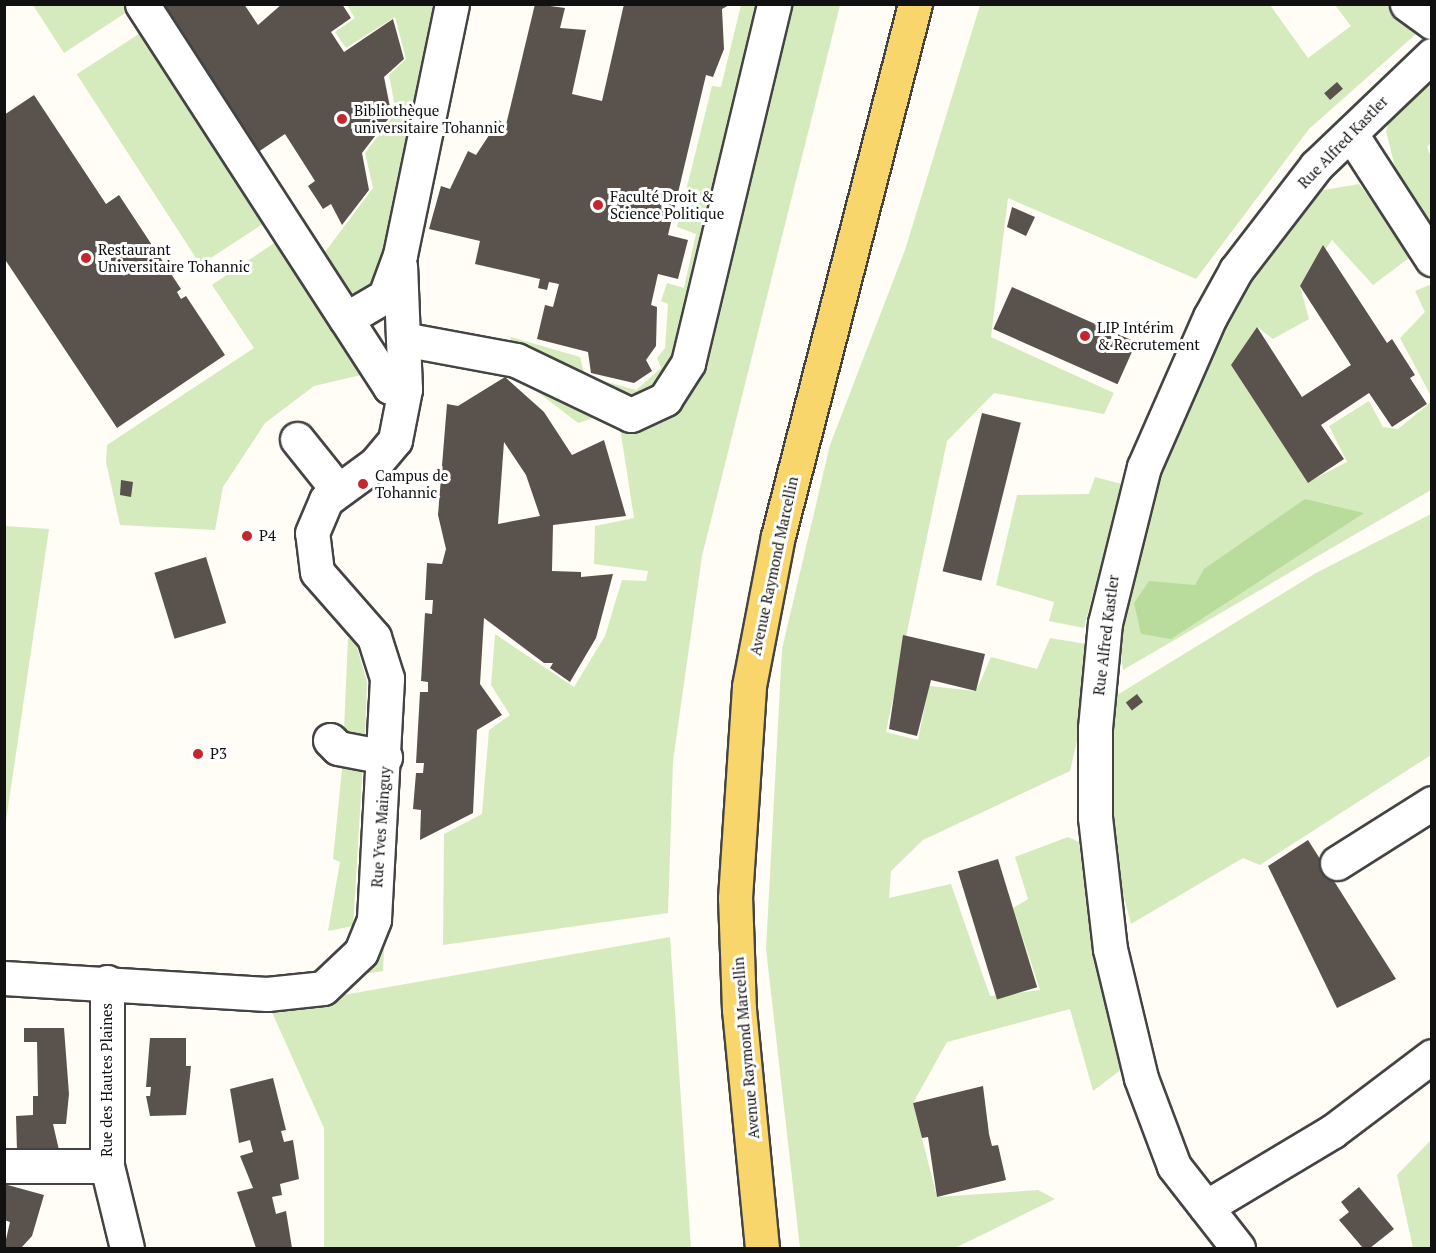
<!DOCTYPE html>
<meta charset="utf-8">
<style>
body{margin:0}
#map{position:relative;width:1436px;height:1253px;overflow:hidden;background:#fffdf5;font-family:"PT Serif",serif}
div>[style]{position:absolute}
.green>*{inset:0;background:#d5ebbd;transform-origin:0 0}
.forest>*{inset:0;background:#b9dc9c}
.building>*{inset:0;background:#5a524d;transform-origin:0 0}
.roads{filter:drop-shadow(2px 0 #444) drop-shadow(-2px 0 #444) drop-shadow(0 2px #444) drop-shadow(0 -2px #444)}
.minor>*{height:33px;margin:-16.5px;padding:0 16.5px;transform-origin:16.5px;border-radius:16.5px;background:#fff}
.major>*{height:33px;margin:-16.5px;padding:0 16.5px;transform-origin:16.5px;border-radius:16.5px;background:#f9d66b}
.dots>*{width:16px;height:16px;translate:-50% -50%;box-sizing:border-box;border:3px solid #fff;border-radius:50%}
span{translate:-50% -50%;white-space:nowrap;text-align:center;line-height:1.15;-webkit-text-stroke:6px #fff;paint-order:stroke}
.poi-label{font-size:15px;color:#111}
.left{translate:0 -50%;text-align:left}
.street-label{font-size:15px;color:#111}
.frame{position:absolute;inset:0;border:6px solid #111;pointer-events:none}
</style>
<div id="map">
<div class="green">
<div style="clip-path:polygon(131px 4px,133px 8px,64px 53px,33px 5px)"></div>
<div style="clip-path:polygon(347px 5px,440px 5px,378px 271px,367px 288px,352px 294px,325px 252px,373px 188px,365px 153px,396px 112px,389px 75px,406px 59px,395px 17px,346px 48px,335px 32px,355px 18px)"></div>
<div style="clip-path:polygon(741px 5px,840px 5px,702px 556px,673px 761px,668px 913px,443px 945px,444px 834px,482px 814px,489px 730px,510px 715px,491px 685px,495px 634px,574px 687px,605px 636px,622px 580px,646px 581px,648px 571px,594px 564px,595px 526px,634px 518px,619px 421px,606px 414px,578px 423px,505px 367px,511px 337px,580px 357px,585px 376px,636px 390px,661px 368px,657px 358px,665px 348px,668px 304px,661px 301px,667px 283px,684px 288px,696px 234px,677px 227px,712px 86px,721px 87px)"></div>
<div style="clip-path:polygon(980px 5px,1270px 5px,1308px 58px,1351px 26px,1335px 5px,1391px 5px,1416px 34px,1309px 129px,1196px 279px,1008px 198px,991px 337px,1114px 393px,1104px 414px,994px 393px,947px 441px,886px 732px,918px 740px,929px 686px,976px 691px,991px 657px,1037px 669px,1050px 638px,1086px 644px,1079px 732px,1070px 771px,923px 840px,891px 871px,889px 898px,951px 884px,990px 996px,1040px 990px,1013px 908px,1028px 899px,1015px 857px,1068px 837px,1079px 842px,1091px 934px,1122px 1069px,1093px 1091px,1070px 1009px,947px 1042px,913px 1103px,937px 1197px,1038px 1190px,1055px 1199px,955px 1248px,800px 1248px,766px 949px,782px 649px,830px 445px,905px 250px)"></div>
<div style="left:148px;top:28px;width:227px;height:85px;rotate:57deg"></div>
<div style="clip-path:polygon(1431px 75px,1431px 143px,1427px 147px,1431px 157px,1431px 233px,1401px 191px,1386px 131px,1393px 109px)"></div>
<div style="clip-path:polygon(1359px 184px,1413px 255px,1373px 285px,1332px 240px,1300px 286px,1309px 319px,1273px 339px,1257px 327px,1232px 365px,1308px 482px,1347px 462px,1329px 426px,1369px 401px,1383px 427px,1398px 429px,1431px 402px,1431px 490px,1123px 670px,1115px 607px,1168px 429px,1246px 285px,1318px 191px)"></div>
<div style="clip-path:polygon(280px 239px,360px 358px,361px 375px,314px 386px,265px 423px,223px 487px,215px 530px,120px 525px,106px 462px,107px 445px,254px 348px,212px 285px)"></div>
<div style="clip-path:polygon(1429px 285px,1432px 289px,1431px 396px,1400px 338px,1425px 312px,1415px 291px)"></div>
<div style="clip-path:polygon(1095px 477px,1122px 484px,1084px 628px,1049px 621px,1054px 602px,996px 585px,1017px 495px,1089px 494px)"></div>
<div style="clip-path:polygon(1431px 514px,1431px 755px,1260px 865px,1243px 858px,1131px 924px,1115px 862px,1109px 700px,1316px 573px)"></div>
<div style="clip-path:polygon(5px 526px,49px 529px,5px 828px,4px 526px)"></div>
<div style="clip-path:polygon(348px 638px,356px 644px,367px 682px,365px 736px,344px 730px)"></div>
<div style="clip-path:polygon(343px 760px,363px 763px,353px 926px,328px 931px,340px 862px,333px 859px)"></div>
<div style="clip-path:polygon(385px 929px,383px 971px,358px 975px)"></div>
<div style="clip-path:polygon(670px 937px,691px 1248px,324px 1248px,324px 1128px,270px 1008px)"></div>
<div style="clip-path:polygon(1431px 1140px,1431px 1248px,1413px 1248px,1397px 1175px)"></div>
</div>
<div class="forest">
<div style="clip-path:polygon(1305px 499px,1364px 513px,1171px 639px,1141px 634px,1134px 603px,1149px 581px,1195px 585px,1204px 569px)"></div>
</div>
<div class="building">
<div style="clip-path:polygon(157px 4px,244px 4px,258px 25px,282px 4px,342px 4px,351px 18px,331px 32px,344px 52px,393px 19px,404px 59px,384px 77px,391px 112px,396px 109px,362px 153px,369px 190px,342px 225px,331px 204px,323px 209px,308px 186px,315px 181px,285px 134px,252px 156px)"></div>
<div style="clip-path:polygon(535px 4px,565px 8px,560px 28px,586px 30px,572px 94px,602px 101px,624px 4px,731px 4px,722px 9px,724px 49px,713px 77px,706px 75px,668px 235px,688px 240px,678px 279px,658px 274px,651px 305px,657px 307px,656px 346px,646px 360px,652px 371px,634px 383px,591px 373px,588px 352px,537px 339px,545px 305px,553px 307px,559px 284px,549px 282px,547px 290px,538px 288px,540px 279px,475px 264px,480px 241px,429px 229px,441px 186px,450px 189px,468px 151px,476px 155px,499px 120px,506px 125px)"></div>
<div style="left:1337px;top:82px;width:9px;height:17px;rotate:49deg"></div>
<div style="clip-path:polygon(34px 95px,106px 204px,119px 195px,181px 289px,177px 292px,181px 299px,186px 296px,225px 355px,117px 428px,4px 258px,4px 115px)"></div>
<div style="clip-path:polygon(1012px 207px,1035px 217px,1026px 236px,1007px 227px)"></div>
<div style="clip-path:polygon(1323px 245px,1387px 343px,1392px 339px,1415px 375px,1410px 378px,1427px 404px,1392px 427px,1369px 393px,1321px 425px,1344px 459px,1308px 483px,1231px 365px,1257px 327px,1302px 397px,1351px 365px,1300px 286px)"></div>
<div style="left:1012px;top:287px;width:136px;height:46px;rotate:24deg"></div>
<div style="clip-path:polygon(evenodd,505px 377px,544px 412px,572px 455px,604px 440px,626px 516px,553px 525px,552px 571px,581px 572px,581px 577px,613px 574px,596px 638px,570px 682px,550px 668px,553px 663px,544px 663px,484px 618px,480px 684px,502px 715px,477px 730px,473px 813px,420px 840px,421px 810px,413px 809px,416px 773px,423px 773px,424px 763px,416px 763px,420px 692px,428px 692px,428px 682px,421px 681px,425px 613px,432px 614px,433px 600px,425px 600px,427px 563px,442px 564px,446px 549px,438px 515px,447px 404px,458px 406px,505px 377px,504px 442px,526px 475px,540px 516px,498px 524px,504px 442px)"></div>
<div style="left:982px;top:413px;width:40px;height:163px;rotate:14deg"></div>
<div style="clip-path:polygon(121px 480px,133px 482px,131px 497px,120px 495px)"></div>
<div style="left:206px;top:557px;width:69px;height:54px;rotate:73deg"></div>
<div style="clip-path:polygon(903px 635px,985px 654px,976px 691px,931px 680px,917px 736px,889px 729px)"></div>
<div style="left:1137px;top:694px;width:10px;height:14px;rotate:53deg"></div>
<div style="clip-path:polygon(1308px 840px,1396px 979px,1337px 1008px,1268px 866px)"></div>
<div style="left:998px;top:859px;width:134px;height:42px;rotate:73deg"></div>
<div style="clip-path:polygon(24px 1028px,64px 1028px,69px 1094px,66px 1124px,53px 1124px,59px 1150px,17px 1151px,16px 1116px,33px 1115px,33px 1096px,38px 1096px,37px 1042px,24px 1042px)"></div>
<div style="clip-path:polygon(150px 1038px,186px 1038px,186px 1066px,191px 1066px,186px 1115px,150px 1116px,146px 1096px,150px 1096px,151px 1087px,146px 1087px)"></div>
<div style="clip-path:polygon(273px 1078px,286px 1130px,281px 1131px,284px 1142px,293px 1140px,299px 1179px,280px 1184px,282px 1195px,272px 1197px,276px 1214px,286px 1211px,292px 1248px,256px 1248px,237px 1192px,253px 1188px,240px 1156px,253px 1152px,250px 1140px,239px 1143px,230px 1089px)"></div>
<div style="clip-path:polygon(983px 1086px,989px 1134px,992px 1146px,998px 1145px,1006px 1180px,937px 1197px,928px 1137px,922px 1138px,913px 1103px)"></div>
<div style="clip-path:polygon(4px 1184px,44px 1195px,32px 1236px,21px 1248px,4px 1248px,10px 1222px,4px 1220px)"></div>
<div style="clip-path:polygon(1359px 1187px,1394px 1229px,1370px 1248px,1363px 1248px,1339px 1220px,1349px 1212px,1341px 1202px)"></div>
</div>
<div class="roads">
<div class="minor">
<div style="left:142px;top:4px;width:375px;rotate:57.1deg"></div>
<div style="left:346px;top:319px;width:45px;rotate:-30.5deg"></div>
<div style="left:385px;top:296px;width:44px;rotate:-69.9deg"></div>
<div style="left:400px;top:255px;width:256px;rotate:-78.3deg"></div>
<div style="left:1407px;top:4px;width:31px;rotate:36deg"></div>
<div style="left:1351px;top:134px;width:149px;rotate:57.1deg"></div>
<div style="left:346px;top:319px;width:81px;rotate:57.1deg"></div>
<div style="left:390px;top:387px;width:15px;rotate:8deg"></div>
<div style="left:405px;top:389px;width:123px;rotate:-92.3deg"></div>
<div style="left:403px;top:339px;width:115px;rotate:10.5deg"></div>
<div style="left:516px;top:360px;width:127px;rotate:25.6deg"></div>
<div style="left:631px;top:415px;width:38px;rotate:-25deg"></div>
<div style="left:665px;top:399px;width:43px;rotate:-57.4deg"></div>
<div style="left:688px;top:363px;width:369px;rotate:-76.5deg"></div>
<div style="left:297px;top:439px;width:64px;rotate:51.3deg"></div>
<div style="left:330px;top:740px;width:11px;rotate:45deg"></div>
<div style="left:338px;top:748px;width:48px;rotate:10.8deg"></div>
<div style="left:1337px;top:863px;width:112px;rotate:-32.3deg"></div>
<div style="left:4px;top:978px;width:263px;rotate:3.5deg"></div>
<div style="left:267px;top:994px;width:56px;rotate:-6.1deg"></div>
<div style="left:323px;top:988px;width:52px;rotate:-43.5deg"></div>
<div style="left:361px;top:952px;width:35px;rotate:-68deg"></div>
<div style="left:374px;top:919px;width:241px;rotate:-86.9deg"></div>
<div style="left:387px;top:678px;width:43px;rotate:-107.6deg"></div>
<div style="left:374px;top:637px;width:86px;rotate:-131.2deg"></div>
<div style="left:317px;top:572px;width:39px;rotate:-97deg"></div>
<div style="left:312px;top:533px;width:36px;rotate:-67deg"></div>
<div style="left:326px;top:500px;width:61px;rotate:-36.3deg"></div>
<div style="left:375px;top:464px;width:31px;rotate:-50deg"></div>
<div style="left:395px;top:440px;width:52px;rotate:-78.9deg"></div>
<div style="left:107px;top:982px;width:184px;rotate:90deg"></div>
<div style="left:107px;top:1166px;width:84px;rotate:76.3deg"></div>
<div style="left:4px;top:1166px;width:103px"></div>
<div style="left:1206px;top:1207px;width:148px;rotate:-30.9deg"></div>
<div style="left:1333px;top:1131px;width:124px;rotate:-37.1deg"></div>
<div style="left:1238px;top:1248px;width:104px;rotate:-128deg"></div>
<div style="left:1174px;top:1166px;width:94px;rotate:-110.6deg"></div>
<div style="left:1141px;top:1078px;width:133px;rotate:-103.5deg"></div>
<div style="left:1110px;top:949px;width:133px;rotate:-96.5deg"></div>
<div style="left:1095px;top:817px;width:89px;rotate:-90deg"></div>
<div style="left:1095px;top:728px;width:105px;rotate:-84.6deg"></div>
<div style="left:1105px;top:623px;width:161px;rotate:-76deg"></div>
<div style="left:1144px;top:467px;width:164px;rotate:-66.3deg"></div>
<div style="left:1210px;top:317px;width:54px;rotate:-61deg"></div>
<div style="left:1236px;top:270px;width:131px;rotate:-52.4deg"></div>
<div style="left:1316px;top:166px;width:161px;rotate:-43.7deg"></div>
</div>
<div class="major">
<div style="left:762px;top:1248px;width:239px;rotate:-95.5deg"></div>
<div style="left:739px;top:1010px;width:112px;rotate:-92deg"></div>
<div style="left:735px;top:898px;width:212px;rotate:-86.2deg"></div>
<div style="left:749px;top:686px;width:153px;rotate:-79.1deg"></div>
<div style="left:778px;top:536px;width:549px;rotate:-75.56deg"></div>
</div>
</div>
<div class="dots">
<div style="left:342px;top:119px;background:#c4262e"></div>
<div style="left:598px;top:205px;background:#c4262e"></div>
<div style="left:86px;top:258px;background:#c4262e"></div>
<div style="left:1085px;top:336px;background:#c4262e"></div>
<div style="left:363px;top:484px;background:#c4262e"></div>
<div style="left:247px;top:536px;background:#c4262e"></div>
<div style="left:198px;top:754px;background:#c4262e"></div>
</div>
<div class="poi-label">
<span class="left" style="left:354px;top:119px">Bibliothèque<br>universitaire Tohannic</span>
<span class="left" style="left:610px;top:205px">Faculté Droit &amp;<br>Science Politique</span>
<span class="left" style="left:98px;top:258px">Restaurant<br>Universitaire Tohannic</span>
<span class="left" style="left:1097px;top:336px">LIP Intérim<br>&amp; Recrutement</span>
<span class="left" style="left:375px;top:484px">Campus de<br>Tohannic</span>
<span class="left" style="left:259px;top:536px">P4</span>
<span class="left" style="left:210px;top:754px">P3</span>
</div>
<div class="street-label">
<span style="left:1343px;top:142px;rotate:-46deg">Rue Alfred Kastler</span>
<span style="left:774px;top:566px;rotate:-78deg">Avenue Raymond Marcellin</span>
<span style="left:1106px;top:635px;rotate:-83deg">Rue Alfred Kastler</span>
<span style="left:381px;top:827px;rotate:-86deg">Rue Yves Mainguy</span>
<span style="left:746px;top:1048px;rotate:-95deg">Avenue Raymond Marcellin</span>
<span style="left:107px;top:1080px;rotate:-90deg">Rue des Hautes Plaines</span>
</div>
<div class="frame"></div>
</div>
